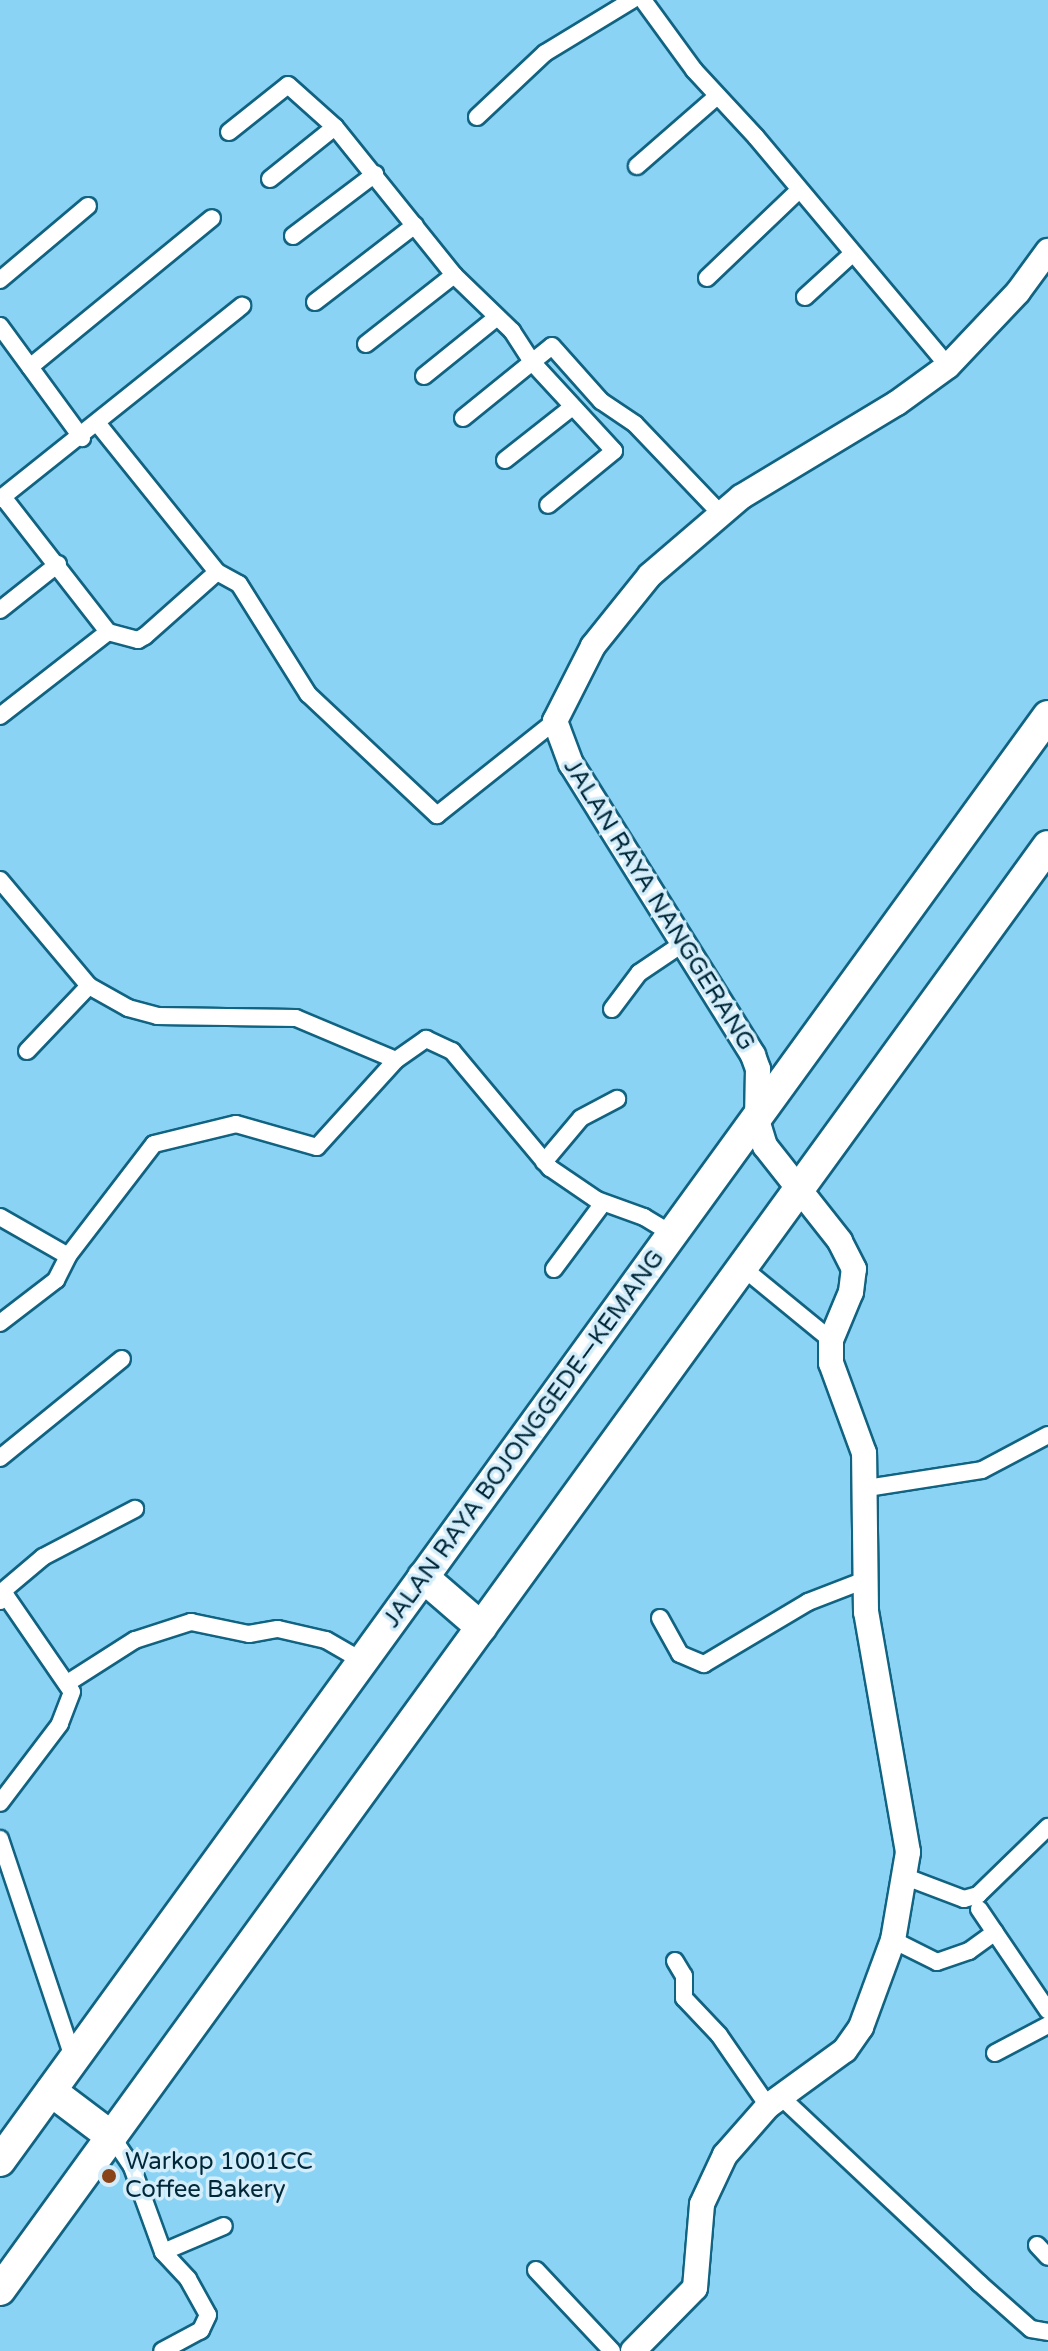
<!DOCTYPE html>
<meta charset="utf-8">
<style>
body{margin:0}
#map{position:relative;width:1048px;height:2351px;overflow:hidden;background:#8ad3f5;font-family:"Varela Round",sans-serif}
div>[style]{position:absolute}
.roads{filter:drop-shadow(2px 0 #116382) drop-shadow(-2px 0 #116382) drop-shadow(0 2px #116382) drop-shadow(0 -2px #116382)}
.street>*{height:16px;margin:-8px;padding:0 8px;transform-origin:8px;border-radius:8px;background:#fff}
.secondary>*{height:24px;margin:-12px;padding:0 12px;transform-origin:12px;border-radius:12px;background:#fff}
.highway>*{height:30px;margin:-15px;padding:0 15px;transform-origin:15px;border-radius:15px;background:#fff}
.dots>*{width:22px;height:22px;translate:-50% -50%;box-sizing:border-box;border:4px solid #d3edfa;border-radius:50%}
span{translate:-50% -50%;white-space:nowrap;text-align:center;line-height:1.15;-webkit-text-stroke:7px #d3edfa;paint-order:stroke}
.street-label{font-size:24px;color:#002839}
.poi-label{font-size:24px;color:#002839}
.left{translate:0 -50%;text-align:left}
</style>
<div id="map">
<div class="roads">
<div class="street">
<div style="left:643px;top:0;width:87px;rotate:53.9deg"></div>
<div style="left:694px;top:70px;width:91px;rotate:47.2deg"></div>
<div style="left:756px;top:137px;width:299px;rotate:50deg"></div>
<div style="left:477px;top:117px;width:93px;rotate:-43.3deg"></div>
<div style="left:545px;top:53px;width:102px;rotate:-31.3deg"></div>
<div style="left:229px;top:132px;width:75px;rotate:-38.5deg"></div>
<div style="left:288px;top:85px;width:63px;rotate:41.8deg"></div>
<div style="left:335px;top:127px;width:190px;rotate:51.2deg"></div>
<div style="left:454px;top:275px;width:81px;rotate:44deg"></div>
<div style="left:512px;top:331px;width:37px;rotate:57deg"></div>
<div style="left:532px;top:362px;width:121px;rotate:47.3deg"></div>
<div style="left:614px;top:451px;width:85px;rotate:140.7deg"></div>
<div style="left:637px;top:166px;width:105px;rotate:-41.1deg"></div>
<div style="left:270px;top:179px;width:83px;rotate:-38.7deg"></div>
<div style="left:293px;top:236px;width:103px;rotate:-37.1deg"></div>
<div style="left:707px;top:278px;width:127px;rotate:-43.7deg"></div>
<div style="left:0;top:280px;width:115px;rotate:-40.1deg"></div>
<div style="left:805px;top:297px;width:62px;rotate:-42.4deg"></div>
<div style="left:315px;top:302px;width:126px;rotate:-37.6deg"></div>
<div style="left:0;top:326px;width:139px;rotate:53.8deg"></div>
<div style="left:366px;top:344px;width:112px;rotate:-38.1deg"></div>
<div style="left:30px;top:367px;width:235px;rotate:-39.3deg"></div>
<div style="left:424px;top:376px;width:94px;rotate:-38.9deg"></div>
<div style="left:463px;top:418px;width:114px;rotate:-39deg"></div>
<div style="left:552px;top:346px;width:74px;rotate:48.3deg"></div>
<div style="left:601px;top:401px;width:41px;rotate:34.1deg"></div>
<div style="left:635px;top:424px;width:123px;rotate:46.3deg"></div>
<div style="left:98px;top:424px;width:190px;rotate:51.2deg"></div>
<div style="left:217px;top:572px;width:25px;rotate:29deg"></div>
<div style="left:239px;top:584px;width:130px;rotate:57.9deg"></div>
<div style="left:308px;top:694px;width:177px;rotate:43.2deg"></div>
<div style="left:437px;top:815px;width:151px;rotate:-38.5deg"></div>
<div style="left:505px;top:460px;width:84px;rotate:-38.2deg"></div>
<div style="left:3px;top:497px;width:171px;rotate:52.1deg"></div>
<div style="left:0;top:499px;width:310px;rotate:-38.6deg"></div>
<div style="left:0;top:610px;width:74px;rotate:-38.4deg"></div>
<div style="left:0;top:716px;width:137px;rotate:-37.9deg"></div>
<div style="left:108px;top:632px;width:31px;rotate:15deg"></div>
<div style="left:138px;top:640px;width:8px;rotate:-30deg"></div>
<div style="left:145px;top:636px;width:96px;rotate:-41.6deg"></div>
<div style="left:0;top:880px;width:138px;rotate:50deg"></div>
<div style="left:89px;top:986px;width:45px;rotate:29.4deg"></div>
<div style="left:128px;top:1008px;width:30px;rotate:15deg"></div>
<div style="left:157px;top:1016px;width:139px;rotate:0.8deg"></div>
<div style="left:296px;top:1018px;width:108px;rotate:22.8deg"></div>
<div style="left:612px;top:1009px;width:45px;rotate:-53.1deg"></div>
<div style="left:639px;top:973px;width:55px;rotate:-34deg"></div>
<div style="left:27px;top:1051px;width:90px;rotate:-46.4deg"></div>
<div style="left:544px;top:1162px;width:57px;rotate:-49.9deg"></div>
<div style="left:581px;top:1118px;width:41px;rotate:-27.8deg"></div>
<div style="left:0;top:1217px;width:78px;rotate:29.8deg"></div>
<div style="left:743px;top:1268px;width:114px;rotate:39.3deg"></div>
<div style="left:554px;top:1269px;width:82px;rotate:-53.4deg"></div>
<div style="left:0;top:1323px;width:71px;rotate:-37.5deg"></div>
<div style="left:56px;top:1280px;width:27px;rotate:-63deg"></div>
<div style="left:68px;top:1256px;width:141px;rotate:-52.5deg"></div>
<div style="left:154px;top:1144px;width:84px;rotate:-13.7deg"></div>
<div style="left:236px;top:1124px;width:84px;rotate:15.9deg"></div>
<div style="left:317px;top:1147px;width:118px;rotate:-47.8deg"></div>
<div style="left:396px;top:1060px;width:37px;rotate:-35deg"></div>
<div style="left:426px;top:1039px;width:29px;rotate:25deg"></div>
<div style="left:452px;top:1051px;width:153px;rotate:50.1deg"></div>
<div style="left:550px;top:1168px;width:57px;rotate:34.2deg"></div>
<div style="left:597px;top:1200px;width:50px;rotate:19.9deg"></div>
<div style="left:644px;top:1217px;width:35px;rotate:31deg"></div>
<div style="left:0;top:1458px;width:157px;rotate:-39.1deg"></div>
<div style="left:867px;top:1488px;width:116px;rotate:-8.9deg"></div>
<div style="left:982px;top:1470px;width:75px;rotate:-27.9deg"></div>
<div style="left:4px;top:1590px;width:51px;rotate:-40.2deg"></div>
<div style="left:43px;top:1557px;width:104px;rotate:-27.6deg"></div>
<div style="left:0;top:1601px;width:8px;rotate:-40deg"></div>
<div style="left:6px;top:1596px;width:116px;rotate:55.5deg"></div>
<div style="left:72px;top:1692px;width:34px;rotate:111deg"></div>
<div style="left:60px;top:1724px;width:99px;rotate:127.2deg"></div>
<div style="left:660px;top:1618px;width:41px;rotate:60.9deg"></div>
<div style="left:680px;top:1654px;width:26px;rotate:23deg"></div>
<div style="left:704px;top:1664px;width:121px;rotate:-30.8deg"></div>
<div style="left:808px;top:1602px;width:61px;rotate:-21.1deg"></div>
<div style="left:69px;top:1682px;width:78px;rotate:-32.5deg"></div>
<div style="left:135px;top:1640px;width:59px;rotate:-17.8deg"></div>
<div style="left:191px;top:1622px;width:59px;rotate:11.7deg"></div>
<div style="left:249px;top:1634px;width:29px;rotate:-10deg"></div>
<div style="left:278px;top:1629px;width:49px;rotate:12.9deg"></div>
<div style="left:326px;top:1640px;width:39px;rotate:30deg"></div>
<div style="left:0;top:1839px;width:230px;rotate:71.5deg"></div>
<div style="left:906px;top:1877px;width:62px;rotate:20.8deg"></div>
<div style="left:964px;top:1899px;width:15px;rotate:-16deg"></div>
<div style="left:978px;top:1895px;width:98px;rotate:-44.2deg"></div>
<div style="left:979px;top:1909px;width:123px;rotate:55.9deg"></div>
<div style="left:893px;top:1940px;width:49px;rotate:26.6deg"></div>
<div style="left:937px;top:1962px;width:34px;rotate:-19deg"></div>
<div style="left:969px;top:1951px;width:32px;rotate:-36deg"></div>
<div style="left:675px;top:1961px;width:17px;rotate:59deg"></div>
<div style="left:684px;top:1976px;width:22px;rotate:90deg"></div>
<div style="left:684px;top:1998px;width:51px;rotate:46.6deg"></div>
<div style="left:719px;top:2035px;width:86px;rotate:55.4deg"></div>
<div style="left:995px;top:2053px;width:60px;rotate:-27.8deg"></div>
<div style="left:780px;top:2096px;width:273px;rotate:43.2deg"></div>
<div style="left:979px;top:2283px;width:69px;rotate:41.5deg"></div>
<div style="left:1031px;top:2329px;width:17px;rotate:10deg"></div>
<div style="left:112px;top:2137px;width:36px;rotate:56deg"></div>
<div style="left:132px;top:2167px;width:90px;rotate:70deg"></div>
<div style="left:163px;top:2252px;width:37px;rotate:47deg"></div>
<div style="left:188px;top:2279px;width:41px;rotate:60.9deg"></div>
<div style="left:208px;top:2315px;width:17px;rotate:115deg"></div>
<div style="left:201px;top:2330px;width:44px;rotate:151.7deg"></div>
<div style="left:1037px;top:2245px;width:16px;rotate:47deg"></div>
<div style="left:163px;top:2252px;width:66px;rotate:-23.1deg"></div>
<div style="left:536px;top:2270px;width:111px;rotate:46.8deg"></div>
</div>
<div class="secondary">
<div style="left:633px;top:2351px;width:88px;rotate:-45.5deg"></div>
<div style="left:695px;top:2288px;width:84px;rotate:-85.2deg"></div>
<div style="left:702px;top:2204px;width:54px;rotate:-64.9deg"></div>
<div style="left:725px;top:2155px;width:65px;rotate:-48.7deg"></div>
<div style="left:768px;top:2106px;width:95px;rotate:-36deg"></div>
<div style="left:845px;top:2050px;width:28px;rotate:-55deg"></div>
<div style="left:861px;top:2027px;width:93px;rotate:-69.8deg"></div>
<div style="left:893px;top:1940px;width:89px;rotate:-80.3deg"></div>
<div style="left:908px;top:1852px;width:244px;rotate:-99.9deg"></div>
<div style="left:866px;top:1612px;width:159px;rotate:-90.7deg"></div>
<div style="left:864px;top:1453px;width:96px;rotate:-110.1deg"></div>
<div style="left:831px;top:1363px;width:23px;rotate:-90deg"></div>
<div style="left:831px;top:1340px;width:52px;rotate:-67.4deg"></div>
<div style="left:851px;top:1292px;width:23px;rotate:-83deg"></div>
<div style="left:854px;top:1269px;width:31px;rotate:-117deg"></div>
<div style="left:840px;top:1241px;width:121px;rotate:-128.3deg"></div>
<div style="left:765px;top:1146px;width:27px;rotate:-107deg"></div>
<div style="left:757px;top:1120px;width:51px;rotate:-88.9deg"></div>
<div style="left:758px;top:1069px;width:15px;rotate:-110deg"></div>
<div style="left:753px;top:1055px;width:343px;rotate:-122deg"></div>
<div style="left:571px;top:764px;width:46px;rotate:-110.4deg"></div>
<div style="left:555px;top:721px;width:84px;rotate:-63.1deg"></div>
<div style="left:593px;top:646px;width:91px;rotate:-51.2deg"></div>
<div style="left:650px;top:575px;width:120px;rotate:-40.6deg"></div>
<div style="left:741px;top:497px;width:182px;rotate:-31.1deg"></div>
<div style="left:897px;top:403px;width:63px;rotate:-36deg"></div>
<div style="left:948px;top:366px;width:102px;rotate:-46.6deg"></div>
<div style="left:1018px;top:292px;width:51px;rotate:-53.8deg"></div>
</div>
<div class="highway">
<div style="left:423px;top:1577px;width:77px;rotate:40.8deg"></div>
<div style="left:51px;top:2091px;width:76px;rotate:37deg"></div>
<div style="left:0;top:2161px;width:1785px;rotate:-54.05deg"></div>
<div style="left:0;top:2290px;width:1784px;rotate:-54.03deg"></div>
</div>
</div>
<div class="dots">
<div style="left:109px;top:2176px;background:#894519"></div>
</div>
<div class="street-label">
<span style="left:659px;top:905px;rotate:58deg">JALAN RAYA NANGGERANG</span>
<span style="left:524px;top:1439px;rotate:-54deg">JALAN RAYA BOJONGGEDE—KEMANG</span>
</div>
<div class="poi-label">
<span class="left" style="left:125px;top:2176px">Warkop 1001CC<br>Coffee Bakery</span>
</div>
</div>
